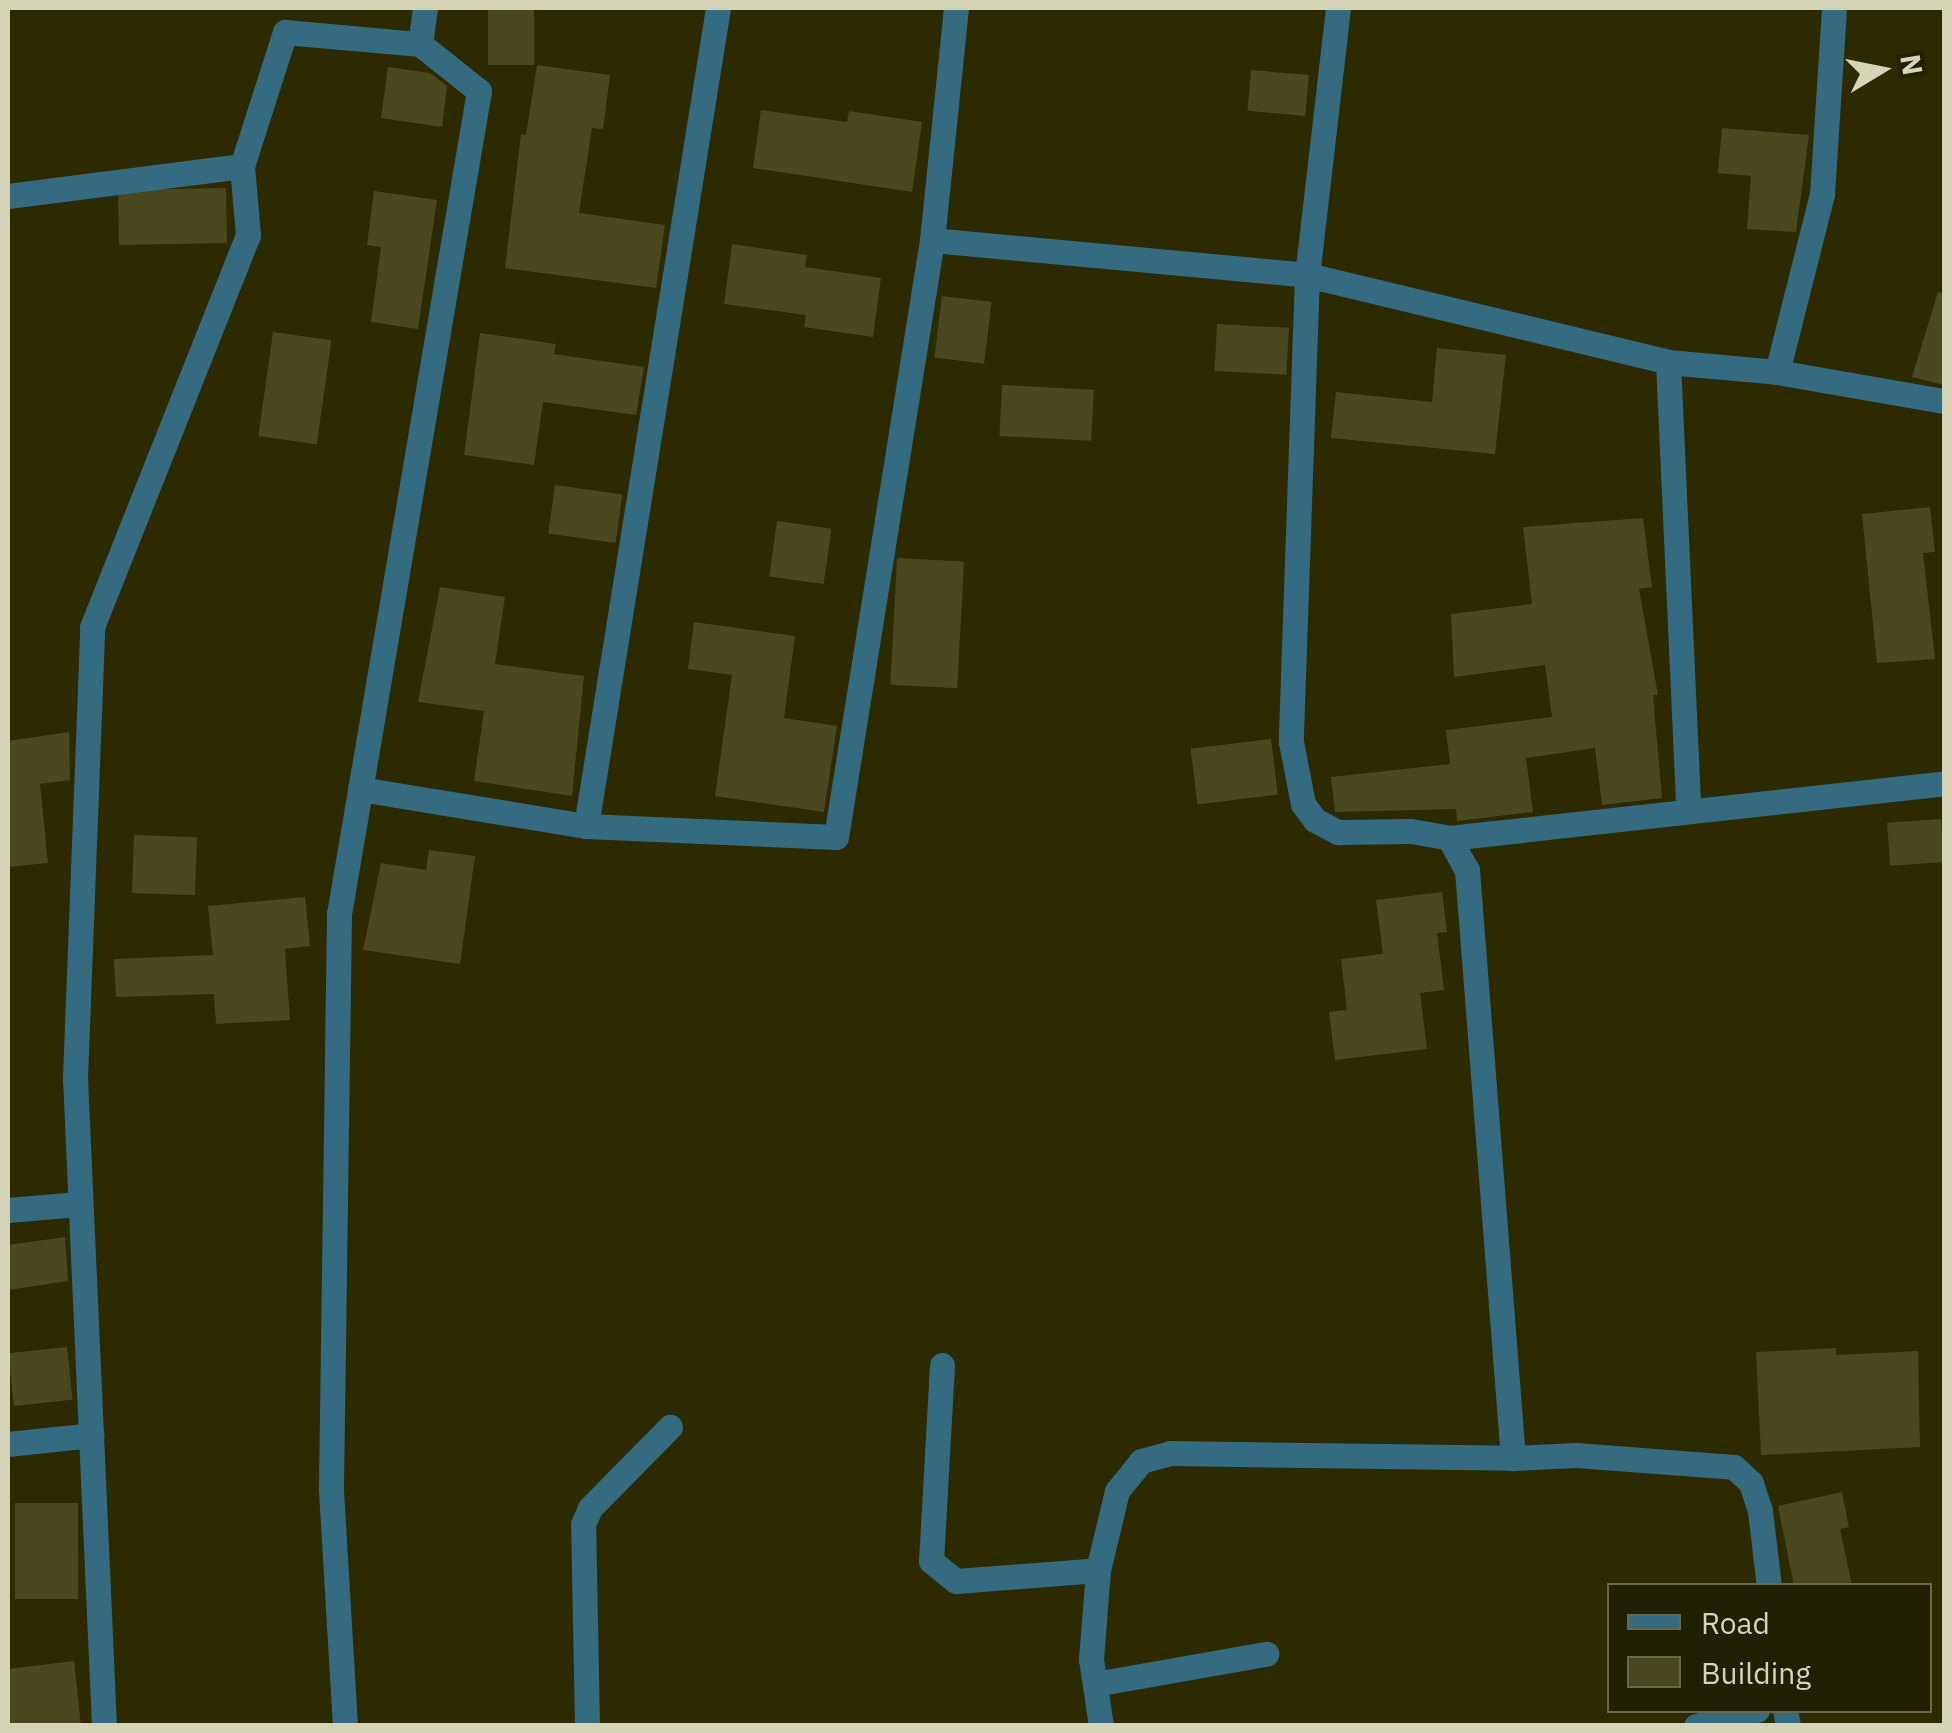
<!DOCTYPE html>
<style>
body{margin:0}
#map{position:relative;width:1952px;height:1733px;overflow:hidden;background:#2d2a00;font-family:"IBM Plex Sans",sans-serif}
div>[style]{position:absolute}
.building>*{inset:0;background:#4a481f;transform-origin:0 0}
.minor>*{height:25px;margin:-12.5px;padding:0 12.5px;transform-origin:12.5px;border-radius:12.5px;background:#346b81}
span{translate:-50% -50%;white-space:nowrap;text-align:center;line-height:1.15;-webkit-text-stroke:8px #222003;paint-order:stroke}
.frame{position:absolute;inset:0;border:10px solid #d5d4b7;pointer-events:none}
.legend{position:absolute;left:1607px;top:1583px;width:325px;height:130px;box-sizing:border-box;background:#222003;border:2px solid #6a684b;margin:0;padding:12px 18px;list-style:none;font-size:30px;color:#d5d4b7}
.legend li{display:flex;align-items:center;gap:20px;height:50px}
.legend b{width:50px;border:2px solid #6a684b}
.north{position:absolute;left:1832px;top:20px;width:100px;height:100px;-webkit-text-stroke:8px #222003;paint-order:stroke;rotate:80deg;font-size:28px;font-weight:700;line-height:40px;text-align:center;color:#d5d4b7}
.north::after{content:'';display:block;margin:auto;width:35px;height:45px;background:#d5d4b7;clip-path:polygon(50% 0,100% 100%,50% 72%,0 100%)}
</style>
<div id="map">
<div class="building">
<div style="left:488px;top:8px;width:46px;height:57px"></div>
<div style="clip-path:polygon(537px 65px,610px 75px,603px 129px,592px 128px,579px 213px,665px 225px,656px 288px,505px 268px,521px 134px,526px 135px)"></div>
<div style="clip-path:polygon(388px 67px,430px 73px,447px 86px,442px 127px,381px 118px)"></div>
<div style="left:1251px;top:70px;width:58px;height:41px;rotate:5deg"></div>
<div style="clip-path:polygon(761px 110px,847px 122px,849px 111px,922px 122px,912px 192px,753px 168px)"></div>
<div style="clip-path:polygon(1722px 128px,1809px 135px,1796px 232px,1747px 229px,1751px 176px,1718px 173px)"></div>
<div style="left:226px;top:188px;width:55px;height:108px;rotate:89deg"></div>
<div style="clip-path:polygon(374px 191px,437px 200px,418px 329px,371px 322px,381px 247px,367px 245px)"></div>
<div style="clip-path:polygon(732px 244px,807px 255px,805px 267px,881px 278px,873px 337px,804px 327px,806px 315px,724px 304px)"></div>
<div style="clip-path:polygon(1938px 292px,1944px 293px,1944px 385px,1912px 377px)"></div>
<div style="left:942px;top:296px;width:50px;height:62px;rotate:7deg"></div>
<div style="left:1217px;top:324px;width:72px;height:47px;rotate:3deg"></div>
<div style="left:273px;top:332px;width:59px;height:105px;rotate:8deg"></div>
<div style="clip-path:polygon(480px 333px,556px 344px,554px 354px,644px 367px,636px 415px,543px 402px,534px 465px,464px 455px)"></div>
<div style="clip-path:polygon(1437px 348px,1506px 355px,1495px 454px,1331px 438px,1336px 392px,1432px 402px)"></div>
<div style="left:1002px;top:385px;width:92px;height:51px;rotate:3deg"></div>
<div style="left:555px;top:485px;width:68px;height:49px;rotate:8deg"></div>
<div style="clip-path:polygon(1930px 507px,1935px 552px,1923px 553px,1935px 659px,1877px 663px,1862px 514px)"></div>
<div style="clip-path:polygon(1643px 518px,1652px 587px,1639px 589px,1658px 695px,1653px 695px,1662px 798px,1602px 805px,1595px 748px,1526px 758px,1533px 812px,1457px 821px,1456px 809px,1335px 812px,1331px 777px,1450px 764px,1446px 730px,1552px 717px,1545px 665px,1454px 677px,1451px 614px,1532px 604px,1523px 527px)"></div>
<div style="left:777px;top:521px;width:55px;height:56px;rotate:8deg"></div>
<div style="left:897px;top:558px;width:67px;height:127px;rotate:3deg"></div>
<div style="clip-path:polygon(440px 587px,505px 597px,495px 664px,584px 676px,572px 796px,474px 781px,484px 711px,418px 702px)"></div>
<div style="clip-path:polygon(694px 622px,795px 636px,784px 718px,837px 726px,824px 812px,715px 796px,732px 675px,688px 669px)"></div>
<div style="clip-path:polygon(69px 732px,70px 780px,40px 784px,48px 863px,8px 867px,8px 741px)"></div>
<div style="left:1271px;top:739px;width:56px;height:81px;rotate:83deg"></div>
<div style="left:1941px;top:819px;width:43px;height:54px;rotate:86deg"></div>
<div style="left:134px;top:835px;width:63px;height:58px;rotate:2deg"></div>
<div style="clip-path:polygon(429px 850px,475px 856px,460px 964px,363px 950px,381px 863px,426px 870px)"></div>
<div style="clip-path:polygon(1442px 892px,1447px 932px,1437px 933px,1444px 990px,1420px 993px,1427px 1049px,1335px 1060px,1329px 1012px,1347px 1010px,1341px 959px,1383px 954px,1376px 900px)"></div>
<div style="clip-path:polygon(305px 897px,310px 946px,285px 949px,290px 1020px,216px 1024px,214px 994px,116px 997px,114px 959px,213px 955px,208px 906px)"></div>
<div style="clip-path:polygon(65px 1237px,68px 1281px,8px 1290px,8px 1245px)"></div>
<div style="left:67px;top:1347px;width:53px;height:59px;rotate:84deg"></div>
<div style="clip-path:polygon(1836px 1348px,1836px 1355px,1918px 1351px,1920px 1447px,1761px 1455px,1756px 1352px)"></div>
<div style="clip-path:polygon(1842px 1492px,1849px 1527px,1840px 1529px,1852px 1586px,1794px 1586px,1778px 1506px)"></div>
<div style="left:15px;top:1503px;width:63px;height:96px"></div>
<div style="clip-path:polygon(74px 1661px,81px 1726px,8px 1726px,8px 1669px)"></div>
</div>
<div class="minor">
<div style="left:1338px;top:8px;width:269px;rotate:96.6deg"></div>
<div style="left:1307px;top:275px;width:371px;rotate:13.5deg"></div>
<div style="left:1668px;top:362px;width:109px;rotate:5.2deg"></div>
<div style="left:1777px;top:372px;width:169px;rotate:9.9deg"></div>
<div style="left:8px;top:196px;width:236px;rotate:-7.3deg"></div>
<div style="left:242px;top:166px;width:141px;rotate:-72.2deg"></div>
<div style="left:285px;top:32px;width:136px;rotate:5.1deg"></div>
<div style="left:932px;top:240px;width:377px;rotate:5.3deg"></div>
<div style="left:1307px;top:275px;width:467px;rotate:92deg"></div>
<div style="left:1291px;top:742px;width:63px;rotate:79deg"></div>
<div style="left:1303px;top:804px;width:20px;rotate:53deg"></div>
<div style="left:1315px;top:820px;width:26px;rotate:28deg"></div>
<div style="left:1338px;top:832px;width:73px;rotate:-0.8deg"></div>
<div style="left:1411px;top:831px;width:39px;rotate:10deg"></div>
<div style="left:1449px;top:838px;width:37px;rotate:61deg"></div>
<div style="left:1467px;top:870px;width:590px;rotate:85.53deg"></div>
<div style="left:1513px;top:1458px;width:63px;rotate:-2.7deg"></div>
<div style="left:1576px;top:1455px;width:158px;rotate:4.3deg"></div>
<div style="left:1734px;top:1467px;width:23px;rotate:43deg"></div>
<div style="left:1751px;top:1483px;width:29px;rotate:72deg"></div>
<div style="left:1760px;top:1511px;width:76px;rotate:83.2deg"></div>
<div style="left:1668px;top:362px;width:445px;rotate:87.4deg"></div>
<div style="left:1777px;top:372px;width:184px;rotate:-75.8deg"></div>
<div style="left:1822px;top:194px;width:186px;rotate:-86.3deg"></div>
<div style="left:360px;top:789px;width:229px;rotate:9.3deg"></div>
<div style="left:586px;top:826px;width:250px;rotate:2.5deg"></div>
<div style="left:836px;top:837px;width:605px;rotate:-80.86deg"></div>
<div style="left:932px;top:240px;width:233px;rotate:-84.1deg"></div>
<div style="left:586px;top:826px;width:829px;rotate:-80.83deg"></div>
<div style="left:1449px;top:838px;width:498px;rotate:-6.3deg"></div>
<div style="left:8px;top:1210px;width:71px;rotate:-4.8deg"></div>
<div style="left:942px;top:1365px;width:196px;rotate:93.2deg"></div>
<div style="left:931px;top:1561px;width:32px;rotate:39deg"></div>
<div style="left:956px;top:1581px;width:142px;rotate:-4.4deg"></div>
<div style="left:8px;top:1444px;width:84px;rotate:-6.1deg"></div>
<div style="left:1095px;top:1684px;width:174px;rotate:-10deg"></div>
<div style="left:1785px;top:1710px;width:16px;rotate:79deg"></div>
<div style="left:104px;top:1726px;width:649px;rotate:-92.56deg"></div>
<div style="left:75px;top:1078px;width:451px;rotate:-87.8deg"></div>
<div style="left:92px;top:627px;width:422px;rotate:-68.3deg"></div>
<div style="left:248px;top:235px;width:69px;rotate:-95deg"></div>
<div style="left:345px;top:1726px;width:239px;rotate:-93.4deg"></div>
<div style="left:331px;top:1487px;width:573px;rotate:-89.2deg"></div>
<div style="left:339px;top:914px;width:835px;rotate:-80.35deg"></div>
<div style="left:479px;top:91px;width:75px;rotate:-141.5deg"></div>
<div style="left:420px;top:44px;width:36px;rotate:-82deg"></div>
<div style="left:587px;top:1726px;width:202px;rotate:-91.1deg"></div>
<div style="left:583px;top:1524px;width:17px;rotate:-66deg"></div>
<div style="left:590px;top:1508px;width:114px;rotate:-45.4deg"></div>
<div style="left:1101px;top:1726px;width:68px;rotate:-98.5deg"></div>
<div style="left:1091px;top:1659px;width:89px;rotate:-85.5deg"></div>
<div style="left:1098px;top:1570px;width:81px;rotate:-76.5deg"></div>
<div style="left:1117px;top:1491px;width:38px;rotate:-51deg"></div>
<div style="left:1141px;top:1461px;width:30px;rotate:-15deg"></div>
<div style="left:1170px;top:1453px;width:343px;rotate:0.8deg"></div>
<div style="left:1696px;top:1726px;width:63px;rotate:-14.7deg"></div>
</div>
<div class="frame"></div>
<ul class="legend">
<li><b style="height:12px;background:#346b81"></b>Road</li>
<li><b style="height:28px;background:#4a481f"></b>Building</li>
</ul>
<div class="north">N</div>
</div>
